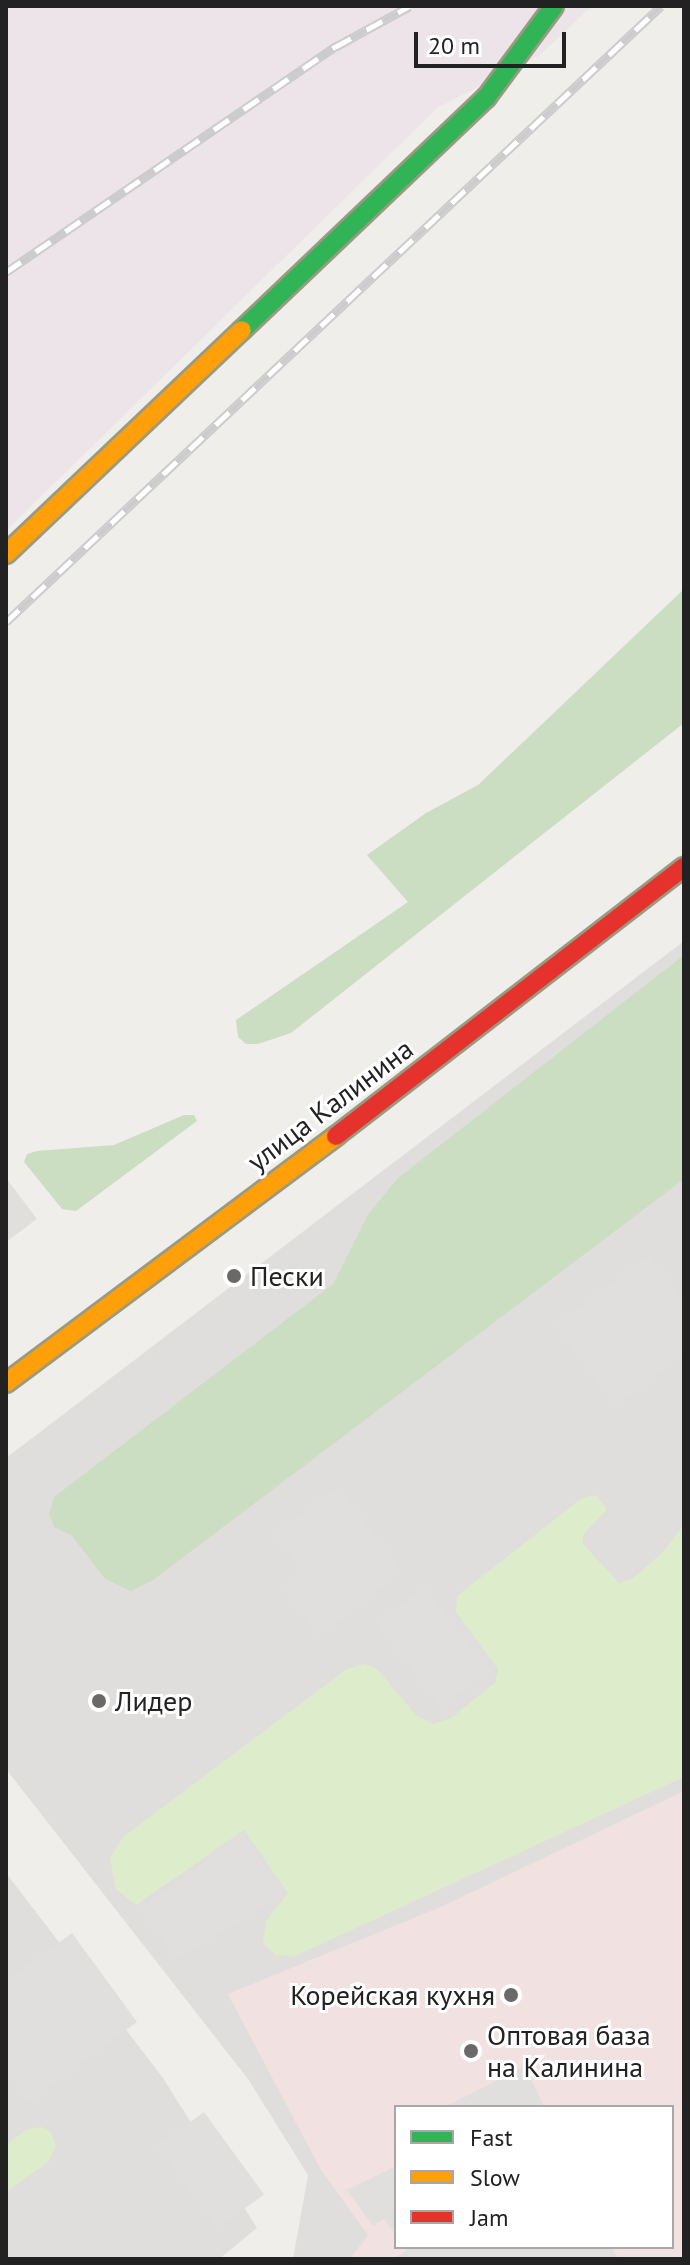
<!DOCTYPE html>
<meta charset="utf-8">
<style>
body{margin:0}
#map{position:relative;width:690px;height:2265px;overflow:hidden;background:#f0eeeb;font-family:"PT Sans",sans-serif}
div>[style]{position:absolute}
.residential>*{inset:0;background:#dfdedc}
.commercial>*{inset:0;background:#f1e2e1}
.industrial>*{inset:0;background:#ede4e9}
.grass>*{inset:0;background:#ddeccb}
.forest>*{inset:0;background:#cbdec1}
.parking>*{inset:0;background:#e0dfde;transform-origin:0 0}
.roads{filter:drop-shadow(2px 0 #999a82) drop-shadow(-2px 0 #999a82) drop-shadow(0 2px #999a82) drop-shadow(0 -2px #999a82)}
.fast>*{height:18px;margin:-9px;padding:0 9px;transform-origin:9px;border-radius:9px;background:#30b455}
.slow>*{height:18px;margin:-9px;padding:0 9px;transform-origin:9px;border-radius:9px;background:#ff9f0a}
.jam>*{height:18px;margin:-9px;padding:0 9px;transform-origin:9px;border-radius:9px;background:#e5322d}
.rail>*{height:9px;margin-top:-4.5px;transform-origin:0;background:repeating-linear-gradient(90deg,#fff 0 18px,#ccc 0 36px);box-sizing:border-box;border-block:2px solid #ccc}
.dots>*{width:22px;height:22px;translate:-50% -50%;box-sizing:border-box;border:4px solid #fff;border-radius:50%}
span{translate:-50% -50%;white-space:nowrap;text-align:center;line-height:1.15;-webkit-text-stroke:6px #fff;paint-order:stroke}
.street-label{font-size:28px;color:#222}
.poi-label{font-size:28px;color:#222}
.left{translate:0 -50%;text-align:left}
.right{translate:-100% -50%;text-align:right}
.frame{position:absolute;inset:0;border:8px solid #222;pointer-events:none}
.legend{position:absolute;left:394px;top:2105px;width:280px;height:144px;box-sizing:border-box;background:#fff;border:2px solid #a7a7a7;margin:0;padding:10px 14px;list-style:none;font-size:24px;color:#222}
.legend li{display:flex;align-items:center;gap:16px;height:40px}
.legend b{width:40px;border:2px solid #a7a7a7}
.scale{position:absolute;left:414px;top:32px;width:152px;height:36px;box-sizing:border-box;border:4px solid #222;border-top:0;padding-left:10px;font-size:24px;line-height:28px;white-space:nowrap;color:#222;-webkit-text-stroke:6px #fff;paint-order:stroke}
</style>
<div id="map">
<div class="residential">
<div style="clip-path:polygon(evenodd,684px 941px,684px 2259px,293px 2259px,308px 2175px,248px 2079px,6px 1769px,6px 1458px,684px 941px,396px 2107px,672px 2107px,672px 2247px,396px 2247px,396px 2107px)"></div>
<div style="clip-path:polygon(6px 1873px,163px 2078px,257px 2228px,219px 2259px,6px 2259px)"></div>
</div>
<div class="commercial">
<div style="clip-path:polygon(evenodd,684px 1791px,684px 2259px,350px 2259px,368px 2235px,321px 2170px,228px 1994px,443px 1906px,684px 1791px,396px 2107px,672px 2107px,672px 2247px,396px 2247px,396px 2107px)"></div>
</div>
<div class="industrial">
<div style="clip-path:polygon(6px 6px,592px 6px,539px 56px,437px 108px,6px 531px)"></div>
</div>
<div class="grass">
<div style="clip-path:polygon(596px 1495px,607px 1509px,583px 1535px,583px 1544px,619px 1583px,632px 1579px,662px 1553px,681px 1529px,684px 1513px,684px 1777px,295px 1956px,275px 1955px,263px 1943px,266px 1921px,288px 1893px,244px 1830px,136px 1905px,116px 1889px,110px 1858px,123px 1837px,347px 1669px,364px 1664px,377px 1669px,416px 1715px,433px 1724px,451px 1718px,495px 1683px,498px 1669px,456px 1612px,457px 1596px,582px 1498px)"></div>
<div style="clip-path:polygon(42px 2127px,51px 2132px,56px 2147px,48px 2162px,6px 2192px,6px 2145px,27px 2129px)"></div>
</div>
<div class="forest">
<div style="clip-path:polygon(684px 589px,684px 723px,291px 1033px,258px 1044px,246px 1044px,238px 1037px,236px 1020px,408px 902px,367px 855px,426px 813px,478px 785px)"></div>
<div style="clip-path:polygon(684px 955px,684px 1179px,153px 1580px,131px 1591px,105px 1579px,72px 1536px,54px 1527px,49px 1514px,54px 1497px,333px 1284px,369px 1213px,398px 1178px)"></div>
<div style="clip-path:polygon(184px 1115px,194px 1115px,197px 1121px,76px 1211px,62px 1209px,24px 1162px,27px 1154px,37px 1151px,114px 1145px)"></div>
</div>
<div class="parking">
<div style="clip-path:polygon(6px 1178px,37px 1219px,6px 1242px)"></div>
<div style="clip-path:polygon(649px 1256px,684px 1301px,684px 1353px,616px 1406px,556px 1326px)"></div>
<div style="clip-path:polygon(337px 1487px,402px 1571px,319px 1635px,284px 1590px,305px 1574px,275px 1535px)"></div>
<div style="left:424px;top:1587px;width:105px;height:60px;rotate:52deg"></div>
<div style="clip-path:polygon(242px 1833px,284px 1894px,177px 1958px,141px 1909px)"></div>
<div style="clip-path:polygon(72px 1933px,137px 2022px,29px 2101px,6px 2070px,6px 1981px)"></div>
<div style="clip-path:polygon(525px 2066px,544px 2107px,445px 2107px)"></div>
<div style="left:204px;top:2112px;width:102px;height:57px;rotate:54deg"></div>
<div style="clip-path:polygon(396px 2166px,396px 2235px,384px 2219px,373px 2226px,347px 2190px)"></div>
<div style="clip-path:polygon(404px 2247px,612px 2247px,618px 2259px,394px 2259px,406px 2251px)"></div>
</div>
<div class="roads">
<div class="fast">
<div style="left:242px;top:330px;width:337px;rotate:-43.6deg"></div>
<div style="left:486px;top:98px;width:114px;rotate:-53.5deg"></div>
</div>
<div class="slow">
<div style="left:6px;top:554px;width:325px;rotate:-43.5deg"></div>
<div style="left:6px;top:1383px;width:412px;rotate:-36.8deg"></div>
</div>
<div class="jam">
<div style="left:336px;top:1136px;width:440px;rotate:-37.7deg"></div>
</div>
</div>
<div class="rail">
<div style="left:6px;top:272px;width:399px;rotate:-34.4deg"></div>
<div style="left:335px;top:47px;width:85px;rotate:-28.7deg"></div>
<div style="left:6px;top:622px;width:899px;rotate:-43.24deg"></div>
</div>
<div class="dots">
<div style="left:234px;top:1276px;background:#6a6968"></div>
<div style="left:99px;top:1701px;background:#6a6968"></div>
<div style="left:511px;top:1995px;background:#6a6968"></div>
<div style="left:471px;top:2051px;background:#6a6968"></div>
</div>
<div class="street-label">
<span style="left:330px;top:1105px;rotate:-37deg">улица Калинина</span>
</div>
<div class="poi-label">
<span class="left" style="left:250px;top:1276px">Пески</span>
<span class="left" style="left:115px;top:1701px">Лидер</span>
<span class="right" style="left:495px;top:1995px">Корейская кухня</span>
<span class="left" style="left:487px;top:2051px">Оптовая база<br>на Калинина</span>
</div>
<div class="frame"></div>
<ul class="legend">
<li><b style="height:10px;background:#30b455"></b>Fast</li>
<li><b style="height:10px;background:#ff9f0a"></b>Slow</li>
<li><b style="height:10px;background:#e5322d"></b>Jam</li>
</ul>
<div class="scale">20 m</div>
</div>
